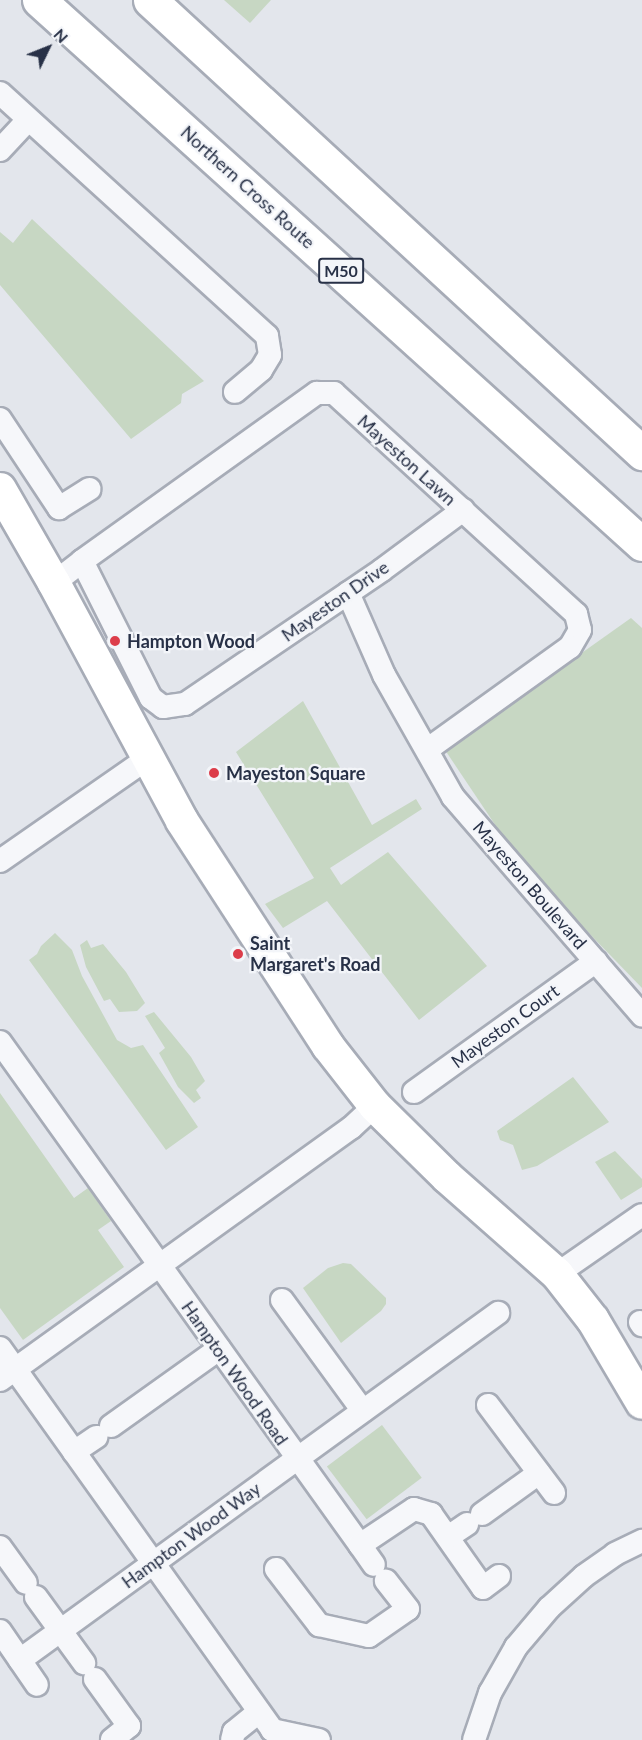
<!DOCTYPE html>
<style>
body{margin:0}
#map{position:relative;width:642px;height:1740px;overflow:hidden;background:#e3e6ec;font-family:Lato,sans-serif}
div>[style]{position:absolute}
.green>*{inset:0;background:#c7d7c3;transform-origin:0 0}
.roads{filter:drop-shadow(2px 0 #a7acb7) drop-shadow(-2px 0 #a7acb7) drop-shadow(0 2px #a7acb7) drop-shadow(0 -2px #a7acb7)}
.street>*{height:22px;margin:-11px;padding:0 11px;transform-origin:11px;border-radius:11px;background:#f6f7fa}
.secondary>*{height:32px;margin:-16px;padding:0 16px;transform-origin:16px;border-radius:16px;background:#fff}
.highway>*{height:33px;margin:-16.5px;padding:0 16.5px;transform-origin:16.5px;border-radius:16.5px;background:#fff}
.dots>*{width:16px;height:16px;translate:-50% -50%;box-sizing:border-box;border:3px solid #f3f5f9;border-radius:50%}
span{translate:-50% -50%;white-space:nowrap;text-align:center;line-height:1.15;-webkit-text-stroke:4.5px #f3f5f9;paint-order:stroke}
.shield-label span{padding:2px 4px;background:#f3f5f9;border:2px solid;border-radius:4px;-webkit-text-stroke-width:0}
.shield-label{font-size:16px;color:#283147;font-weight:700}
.street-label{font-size:18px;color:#283147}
.poi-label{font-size:18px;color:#283147;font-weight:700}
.left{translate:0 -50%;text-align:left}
.north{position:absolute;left:18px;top:18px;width:60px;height:60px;-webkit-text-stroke:4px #f3f5f9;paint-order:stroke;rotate:47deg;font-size:16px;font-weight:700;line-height:24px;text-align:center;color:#283147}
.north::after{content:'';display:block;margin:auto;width:21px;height:27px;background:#283147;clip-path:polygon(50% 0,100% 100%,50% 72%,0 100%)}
</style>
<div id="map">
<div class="green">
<div style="clip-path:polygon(224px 0,271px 0,250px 23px)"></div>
<div style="clip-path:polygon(32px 219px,204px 381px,182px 394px,181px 403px,131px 439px,0 285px,0 232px,13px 243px)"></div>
<div style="clip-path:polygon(631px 618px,642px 628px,642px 988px,520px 862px,445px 750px)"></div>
<div style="clip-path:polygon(303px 701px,372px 825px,416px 799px,422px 809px,330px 868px,341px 885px,388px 852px,487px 966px,419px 1020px,327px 901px,283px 928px,265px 904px,314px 878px,236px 752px)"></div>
<div style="clip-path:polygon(55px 933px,72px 950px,82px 976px,117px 1040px,131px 1048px,143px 1045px,198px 1127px,166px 1150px,29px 960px,37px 954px,41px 946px)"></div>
<div style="clip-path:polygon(87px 940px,91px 948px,103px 944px,126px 972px,145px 1003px,137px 1011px,119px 1012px,110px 999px,104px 1001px,86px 967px,80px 945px)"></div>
<div style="clip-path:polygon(154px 1012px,191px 1057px,205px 1081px,196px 1090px,201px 1098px,194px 1103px,178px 1087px,159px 1053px,165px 1048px,145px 1016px)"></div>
<div style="clip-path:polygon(573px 1077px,609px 1122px,537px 1166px,522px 1170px,513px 1145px,500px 1140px,497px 1131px)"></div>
<div style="clip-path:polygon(0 1093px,74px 1198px,88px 1188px,111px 1221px,98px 1230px,124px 1267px,23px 1340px,0 1308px)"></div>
<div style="clip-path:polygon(615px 1151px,642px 1179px,642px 1187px,621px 1200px,595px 1162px)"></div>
<div style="clip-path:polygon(343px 1263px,351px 1264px,386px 1298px,386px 1304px,381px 1311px,341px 1343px,303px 1288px,328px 1268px)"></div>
<div style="left:382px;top:1425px;width:66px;height:69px;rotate:53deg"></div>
</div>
<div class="roads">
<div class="street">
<div style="left:0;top:93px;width:361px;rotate:42.3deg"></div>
<div style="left:267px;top:336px;width:19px;rotate:81deg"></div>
<div style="left:270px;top:355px;width:17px;rotate:121deg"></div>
<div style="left:261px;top:370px;width:34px;rotate:140deg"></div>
<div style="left:0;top:150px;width:41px;rotate:-47deg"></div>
<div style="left:0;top:419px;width:107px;rotate:56.5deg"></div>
<div style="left:59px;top:508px;width:36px;rotate:-32deg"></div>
<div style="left:82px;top:561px;width:153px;rotate:63.3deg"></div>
<div style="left:151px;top:698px;width:15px;rotate:37deg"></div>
<div style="left:163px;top:707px;width:22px;rotate:-8deg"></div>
<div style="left:185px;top:704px;width:238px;rotate:-34.2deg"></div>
<div style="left:382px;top:570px;width:101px;rotate:-36.5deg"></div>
<div style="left:54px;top:583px;width:36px;rotate:-38deg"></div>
<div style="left:82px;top:561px;width:289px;rotate:-35.6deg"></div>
<div style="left:317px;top:393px;width:17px"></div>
<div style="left:334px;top:393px;width:328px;rotate:42.4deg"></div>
<div style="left:576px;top:614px;width:16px;rotate:76deg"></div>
<div style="left:580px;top:630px;width:20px;rotate:120deg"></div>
<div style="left:570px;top:647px;width:175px;rotate:144.3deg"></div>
<div style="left:348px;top:593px;width:90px;rotate:66.3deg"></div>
<div style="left:384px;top:675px;width:140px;rotate:60.5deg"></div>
<div style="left:453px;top:797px;width:289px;rotate:49.1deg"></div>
<div style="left:0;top:861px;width:179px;rotate:-34.8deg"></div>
<div style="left:0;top:1042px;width:619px;rotate:54.41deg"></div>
<div style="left:360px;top:1545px;width:65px;rotate:-33.7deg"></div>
<div style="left:414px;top:1509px;width:18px;rotate:16deg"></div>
<div style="left:431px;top:1514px;width:90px;rotate:54.9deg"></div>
<div style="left:483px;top:1588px;width:20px;rotate:-37deg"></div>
<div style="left:414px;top:1092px;width:224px;rotate:-35.7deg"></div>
<div style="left:557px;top:1274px;width:103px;rotate:-34.8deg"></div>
<div style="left:282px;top:1300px;width:137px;rotate:53.9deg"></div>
<div style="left:640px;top:1322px;width:4px;rotate:56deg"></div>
<div style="left:0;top:1348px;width:469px;rotate:54.5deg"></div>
<div style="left:272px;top:1730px;width:48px;rotate:12deg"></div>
<div style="left:0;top:1380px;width:432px;rotate:-35.7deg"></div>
<div style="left:351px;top:1128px;width:33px;rotate:-43deg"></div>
<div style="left:488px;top:1405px;width:110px;rotate:53.1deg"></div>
<div style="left:111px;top:1426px;width:133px;rotate:-35.5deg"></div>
<div style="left:74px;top:1452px;width:27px;rotate:-34deg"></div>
<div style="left:482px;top:1514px;width:70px;rotate:-35.7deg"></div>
<div style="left:448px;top:1537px;width:23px;rotate:-34deg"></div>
<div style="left:360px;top:1545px;width:24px;rotate:55deg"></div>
<div style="left:0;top:1547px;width:44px;rotate:54.2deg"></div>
<div style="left:276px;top:1569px;width:71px;rotate:52.5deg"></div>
<div style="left:319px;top:1625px;width:51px;rotate:12.4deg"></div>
<div style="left:369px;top:1636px;width:47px;rotate:-34.7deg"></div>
<div style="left:408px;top:1609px;width:36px;rotate:-128deg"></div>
<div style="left:36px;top:1597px;width:82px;rotate:54deg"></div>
<div style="left:0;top:1631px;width:65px;rotate:55.6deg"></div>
<div style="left:20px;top:1660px;width:591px;rotate:-35.98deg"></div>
<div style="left:95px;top:1679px;width:58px;rotate:54.1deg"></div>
<div style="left:129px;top:1726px;width:22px;rotate:141deg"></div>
<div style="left:232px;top:1740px;width:8px;rotate:-76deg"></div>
<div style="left:234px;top:1732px;width:32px;rotate:-39deg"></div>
<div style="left:474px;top:1740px;width:50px;rotate:-71.2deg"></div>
<div style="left:490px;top:1693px;width:53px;rotate:-60.5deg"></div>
<div style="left:516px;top:1647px;width:51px;rotate:-49.8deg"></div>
<div style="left:549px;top:1608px;width:47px;rotate:-42.4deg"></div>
<div style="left:584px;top:1576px;width:38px;rotate:-35deg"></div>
<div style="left:615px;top:1554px;width:30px;rotate:-26deg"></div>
</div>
<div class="secondary">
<div style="left:0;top:489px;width:108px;rotate:60.1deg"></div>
<div style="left:54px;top:583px;width:270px;rotate:61.7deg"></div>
<div style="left:182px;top:821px;width:268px;rotate:57deg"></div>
<div style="left:328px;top:1046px;width:76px;rotate:51.9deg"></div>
<div style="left:375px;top:1106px;width:101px;rotate:44.6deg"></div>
<div style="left:447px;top:1177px;width:147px;rotate:41.4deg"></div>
<div style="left:557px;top:1274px;width:58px;rotate:52deg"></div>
<div style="left:593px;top:1320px;width:96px;rotate:59.4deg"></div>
</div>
<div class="highway">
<div style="left:39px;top:0;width:812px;rotate:42.06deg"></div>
<div style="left:150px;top:0;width:669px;rotate:42.64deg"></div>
</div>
</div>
<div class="dots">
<div style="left:115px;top:641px;background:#dc3d4a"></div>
<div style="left:214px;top:773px;background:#dc3d4a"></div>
<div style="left:238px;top:954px;background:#dc3d4a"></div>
</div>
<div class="shield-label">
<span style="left:341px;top:271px">M50</span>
</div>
<div class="street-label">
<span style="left:248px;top:187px;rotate:42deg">Northern Cross Route</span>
<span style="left:407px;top:460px;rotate:42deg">Mayeston Lawn</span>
<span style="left:335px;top:601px;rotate:-35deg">Mayeston Drive</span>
<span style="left:530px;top:885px;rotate:49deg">Mayeston Boulevard</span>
<span style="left:505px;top:1026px;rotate:-36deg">Mayeston Court</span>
<span style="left:235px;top:1373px;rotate:55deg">Hampton Wood Road</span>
<span style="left:191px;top:1535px;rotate:-36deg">Hampton Wood Way</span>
</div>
<div class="poi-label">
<span class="left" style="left:127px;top:641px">Hampton Wood</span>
<span class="left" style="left:226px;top:773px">Mayeston Square</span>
<span class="left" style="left:250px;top:954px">Saint<br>Margaret's Road</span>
</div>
<div class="north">N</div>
</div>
